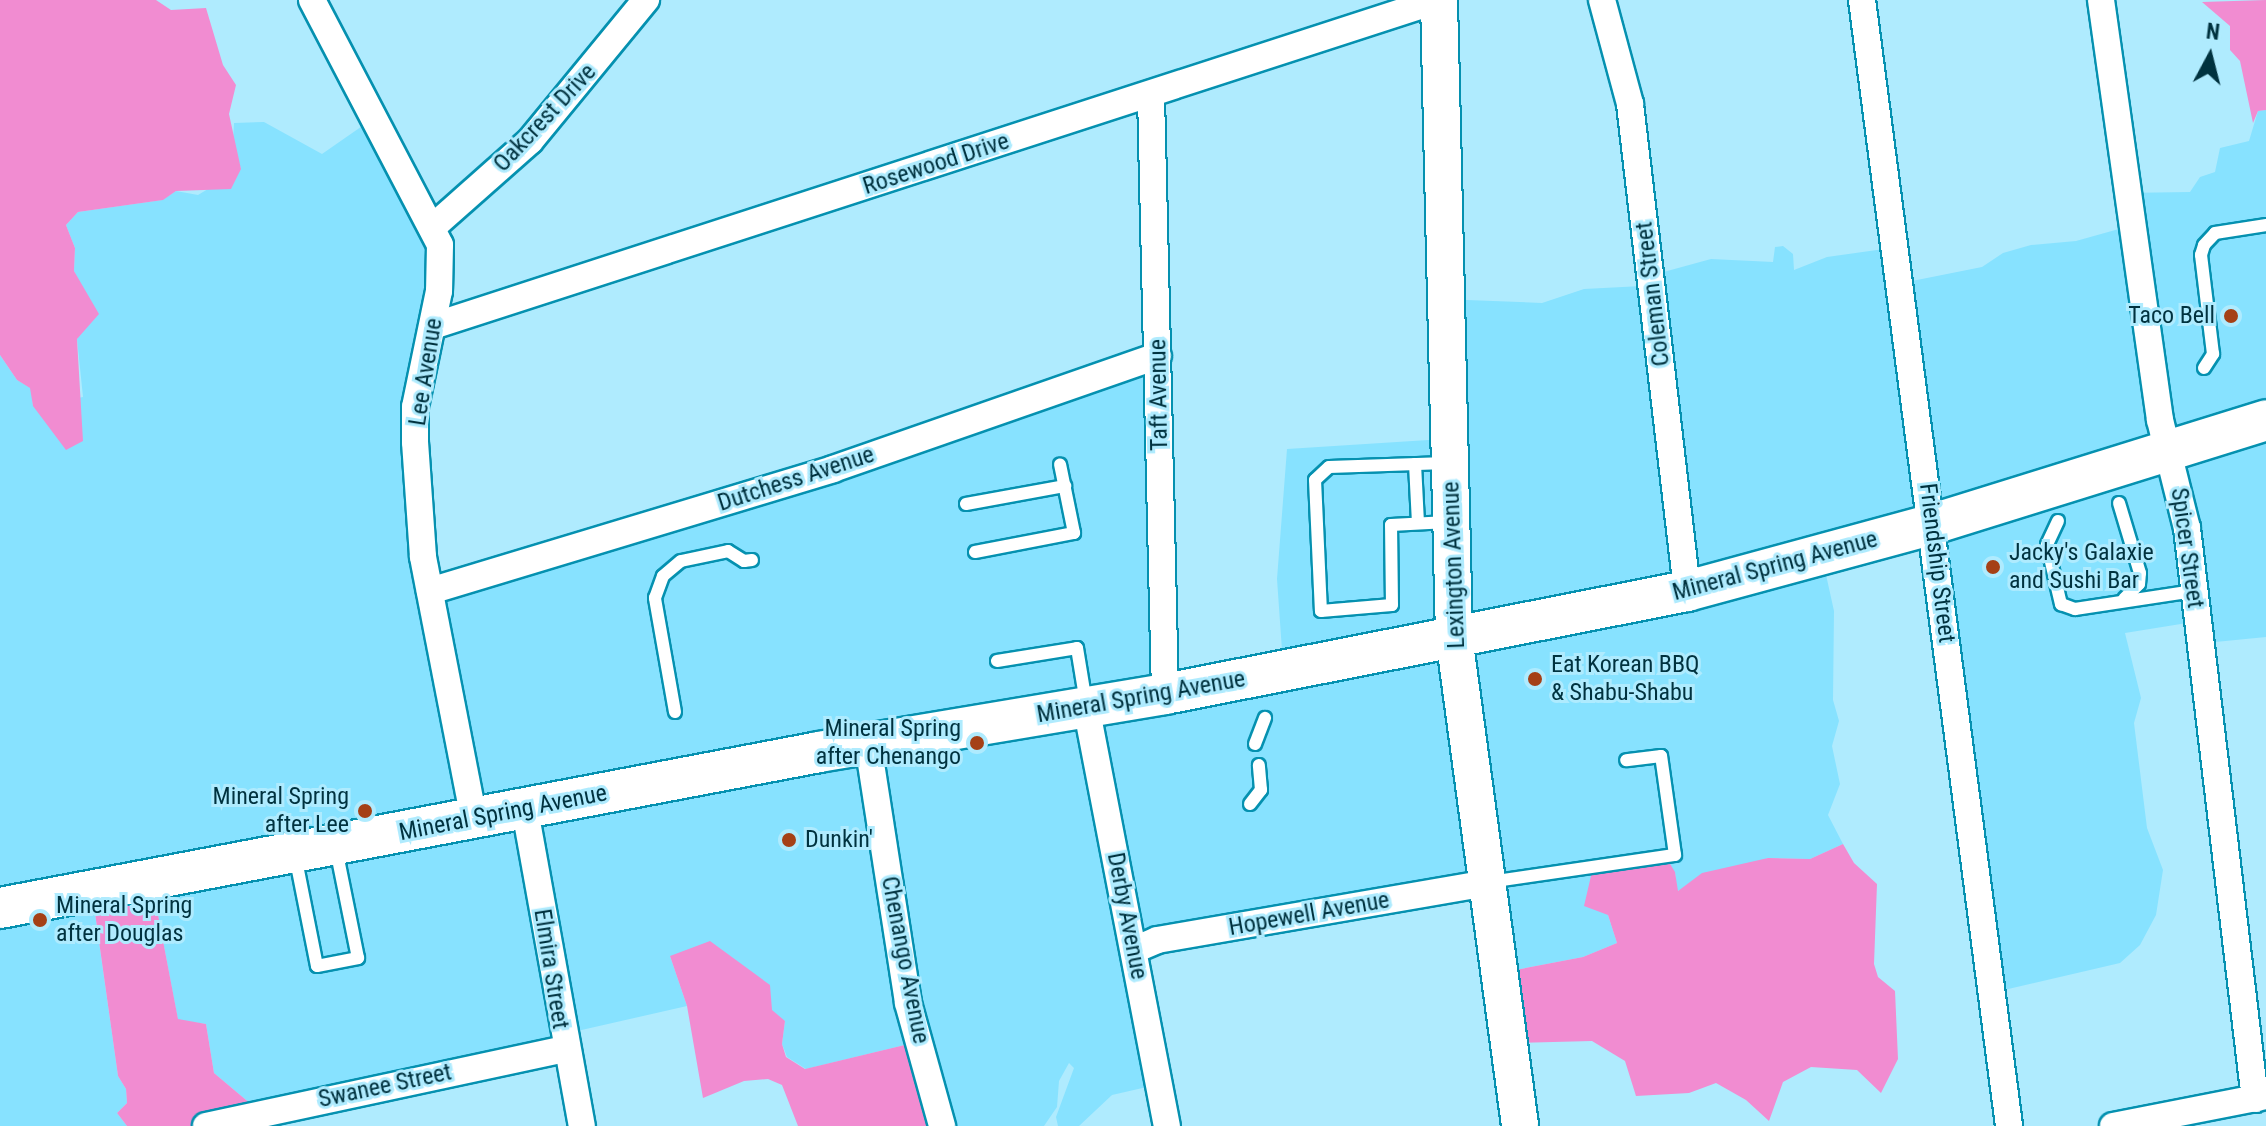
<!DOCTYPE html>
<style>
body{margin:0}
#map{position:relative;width:2266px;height:1126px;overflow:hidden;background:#afebfe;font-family:"Roboto Condensed",sans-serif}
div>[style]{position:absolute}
.built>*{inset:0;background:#87e2ff}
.green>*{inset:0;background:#f18cd1}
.roads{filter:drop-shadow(2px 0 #0591b0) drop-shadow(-2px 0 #0591b0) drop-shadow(0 2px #0591b0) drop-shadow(0 -2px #0591b0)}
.lane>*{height:12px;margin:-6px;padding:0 6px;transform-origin:6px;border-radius:6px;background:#fff}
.street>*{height:26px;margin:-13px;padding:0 13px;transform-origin:13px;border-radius:13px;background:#fff}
.secondary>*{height:36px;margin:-18px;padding:0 18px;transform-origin:18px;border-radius:18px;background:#fff}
.primary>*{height:40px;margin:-20px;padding:0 20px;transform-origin:20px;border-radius:20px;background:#fff}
.dots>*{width:22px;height:22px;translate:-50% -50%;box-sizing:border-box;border:4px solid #afebfe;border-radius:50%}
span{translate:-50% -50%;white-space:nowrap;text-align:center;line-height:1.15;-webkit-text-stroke:6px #afebfe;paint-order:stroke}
.street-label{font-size:24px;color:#00323f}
.poi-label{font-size:24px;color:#00323f}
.right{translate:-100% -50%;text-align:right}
.left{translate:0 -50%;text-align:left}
.north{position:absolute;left:2170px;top:16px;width:80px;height:80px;-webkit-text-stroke:6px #afebfe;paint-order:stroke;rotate:7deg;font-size:22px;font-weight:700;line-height:32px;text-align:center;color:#00323f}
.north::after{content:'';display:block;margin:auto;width:28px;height:36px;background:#00323f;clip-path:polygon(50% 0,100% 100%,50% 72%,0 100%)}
</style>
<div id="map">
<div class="built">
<div style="clip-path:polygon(2266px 110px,2266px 637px,2195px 644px,2187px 623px,2125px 633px,2141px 698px,2134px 723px,2147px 828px,2163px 870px,2156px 915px,2140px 945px,2120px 963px,1991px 993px,1933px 539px,1823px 561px,1834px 611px,1833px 700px,1839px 721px,1832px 746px,1840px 784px,1828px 815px,1843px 844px,1810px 859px,1768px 858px,1677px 891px,1675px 872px,1608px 915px,1617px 943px,1583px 957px,1500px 973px,1479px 893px,1142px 951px,1160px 1084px,1112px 1095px,1079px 1126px,1058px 1126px,1056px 1117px,1074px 1068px,1069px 1063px,1059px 1081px,1057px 1107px,1044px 1126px,934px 1126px,913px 1043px,806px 1069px,787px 1057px,782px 1044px,785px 1021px,670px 956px,687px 1006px,252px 1105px,214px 1073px,206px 1024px,178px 1020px,155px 899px,94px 907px,118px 1076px,126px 1089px,127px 1103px,117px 1113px,127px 1126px,0 1126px,0 355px,17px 380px,31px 388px,33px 406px,83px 397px,77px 339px,89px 303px,74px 271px,75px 248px,66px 225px,78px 212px,162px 200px,176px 191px,198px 195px,241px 169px,233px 142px,234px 123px,264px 122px,322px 154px,368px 122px,431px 215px,422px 363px,424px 583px,953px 440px,1150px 374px,1169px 694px,1284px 679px,1277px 579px,1287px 449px,1444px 439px,1441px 299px,1542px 303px,1584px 289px,1642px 286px,1649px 276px,1711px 259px,1773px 262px,1775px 247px,1783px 246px,1793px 254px,1794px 270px,1827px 257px,1884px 249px,1897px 284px,1982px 267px,2003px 253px,2031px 245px,2076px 241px,2126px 227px,2123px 193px,2190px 192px,2200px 177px,2215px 172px,2220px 148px,2249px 141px,2258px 111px)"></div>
</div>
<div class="green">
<div style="clip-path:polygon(0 0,156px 0,171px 10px,206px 8px,223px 65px,236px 85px,229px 114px,241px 169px,231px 189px,176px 191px,163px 200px,78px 212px,66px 225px,75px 248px,74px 271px,99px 314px,77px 339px,83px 441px,66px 450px,33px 406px,30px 388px,17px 380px,0 355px)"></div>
<div style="clip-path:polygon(2266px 0,2266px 110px,2258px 111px,2253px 123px,2240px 61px,2230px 50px,2230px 26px,2202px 2px)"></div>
<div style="clip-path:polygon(1843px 844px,1854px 863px,1877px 884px,1874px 964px,1878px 977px,1895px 991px,1898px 1059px,1881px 1093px,1857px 1070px,1811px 1067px,1783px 1082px,1769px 1121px,1746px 1100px,1716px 1083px,1689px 1093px,1636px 1096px,1625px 1061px,1592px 1041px,1516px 1043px,1500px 973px,1583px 957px,1617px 943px,1608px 915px,1584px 906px,1594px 863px,1664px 854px,1675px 872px,1678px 891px,1702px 873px,1768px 858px,1810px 859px)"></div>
<div style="clip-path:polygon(155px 899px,178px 1019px,206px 1024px,214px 1073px,252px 1105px,205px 1126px,127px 1126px,117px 1113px,127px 1103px,126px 1089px,118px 1076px,94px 906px)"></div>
<div style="clip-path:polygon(710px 941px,770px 985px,772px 1010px,785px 1021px,782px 1044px,786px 1057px,805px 1069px,913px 1043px,934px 1126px,798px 1126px,782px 1085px,768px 1079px,744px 1081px,703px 1098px,687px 1006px,670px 956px)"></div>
</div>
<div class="roads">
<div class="lane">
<div style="left:2204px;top:368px;width:17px;rotate:-57deg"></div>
<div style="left:2213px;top:354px;width:100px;rotate:-96.9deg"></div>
<div style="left:2201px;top:255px;width:10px;rotate:-73deg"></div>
<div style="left:2204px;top:245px;width:16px;rotate:-47deg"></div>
<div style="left:2215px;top:233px;width:52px;rotate:-8.9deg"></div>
<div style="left:1446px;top:463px;width:117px;rotate:178deg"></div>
<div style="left:1329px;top:467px;width:19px;rotate:137deg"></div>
<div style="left:1315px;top:480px;width:131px;rotate:87.4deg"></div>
<div style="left:1321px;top:611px;width:71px;rotate:-4.8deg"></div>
<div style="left:1392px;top:605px;width:80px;rotate:-90.7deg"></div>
<div style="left:1391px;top:525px;width:57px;rotate:-3deg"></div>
<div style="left:1415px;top:464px;width:59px;rotate:87.1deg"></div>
<div style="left:2119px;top:503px;width:73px;rotate:73.3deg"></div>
<div style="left:2140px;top:573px;width:11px;rotate:95deg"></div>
<div style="left:2139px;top:584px;width:21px;rotate:135deg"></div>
<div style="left:966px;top:504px;width:101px;rotate:-10.3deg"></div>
<div style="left:2058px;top:521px;width:26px;rotate:115deg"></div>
<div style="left:2047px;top:545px;width:61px;rotate:76.7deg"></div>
<div style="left:2061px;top:604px;width:15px;rotate:20deg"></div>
<div style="left:2075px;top:609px;width:120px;rotate:-8.6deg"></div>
<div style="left:975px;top:552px;width:101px;rotate:-10.9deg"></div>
<div style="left:1074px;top:533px;width:70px;rotate:-101.5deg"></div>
<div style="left:997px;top:661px;width:81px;rotate:-9.2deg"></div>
<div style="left:1077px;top:648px;width:56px;rotate:80.7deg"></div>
<div style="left:675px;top:712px;width:116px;rotate:-100deg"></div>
<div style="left:655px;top:598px;width:23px;rotate:-70deg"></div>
<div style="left:663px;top:576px;width:23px;rotate:-40deg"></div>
<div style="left:681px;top:561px;width:48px;rotate:-12deg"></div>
<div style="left:728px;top:551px;width:19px;rotate:32deg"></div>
<div style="left:744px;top:561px;width:8px;rotate:-7deg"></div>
<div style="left:1255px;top:744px;width:28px;rotate:-69deg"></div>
<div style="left:1250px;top:804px;width:18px;rotate:-52deg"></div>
<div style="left:1261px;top:790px;width:25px;rotate:-95deg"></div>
<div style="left:295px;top:855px;width:113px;rotate:78.8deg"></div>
<div style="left:317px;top:966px;width:42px;rotate:-11deg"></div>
<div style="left:358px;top:958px;width:111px;rotate:-101.4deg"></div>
<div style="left:1489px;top:882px;width:188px;rotate:-8.3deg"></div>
<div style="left:1675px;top:855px;width:100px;rotate:-98deg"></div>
<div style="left:1661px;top:756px;width:35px;rotate:173deg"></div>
</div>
<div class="street">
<div style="left:312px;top:0;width:276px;rotate:62.4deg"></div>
<div style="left:440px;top:245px;width:46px;rotate:91.2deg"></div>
<div style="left:439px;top:291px;width:118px;rotate:101.7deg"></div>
<div style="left:415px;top:407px;width:35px;rotate:90deg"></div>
<div style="left:415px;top:442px;width:115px;rotate:86deg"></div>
<div style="left:423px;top:557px;width:267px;rotate:79deg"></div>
<div style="left:1602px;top:0;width:108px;rotate:74.9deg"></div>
<div style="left:1630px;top:104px;width:490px;rotate:83.3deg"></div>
<div style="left:1862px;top:0;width:1136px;rotate:82.56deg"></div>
<div style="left:2101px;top:0;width:424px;rotate:82deg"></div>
<div style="left:2160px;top:420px;width:111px;rotate:76deg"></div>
<div style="left:2187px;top:528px;width:575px;rotate:83.21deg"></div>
<div style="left:1151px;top:95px;width:599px;rotate:88.66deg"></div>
<div style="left:434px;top:226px;width:128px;rotate:-41.5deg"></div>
<div style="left:530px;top:141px;width:183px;rotate:-50.6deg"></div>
<div style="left:433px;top:326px;width:1057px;rotate:-17.97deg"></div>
<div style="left:430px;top:591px;width:421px;rotate:-16.8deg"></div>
<div style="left:833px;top:469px;width:344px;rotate:-19.2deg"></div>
<div style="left:1086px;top:706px;width:428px;rotate:79.1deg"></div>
<div style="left:868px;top:744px;width:262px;rotate:81.2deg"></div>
<div style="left:908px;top:1003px;width:128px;rotate:74.5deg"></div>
<div style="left:525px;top:810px;width:321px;rotate:79.8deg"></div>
<div style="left:1134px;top:950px;width:25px;rotate:-23deg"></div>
<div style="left:1157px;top:940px;width:334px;rotate:-9.8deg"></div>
<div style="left:206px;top:1126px;width:366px;rotate:-12.1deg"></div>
<div style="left:2113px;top:1126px;width:156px;rotate:-11.1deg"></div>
</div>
<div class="secondary">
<div style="left:1439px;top:0;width:637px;rotate:88.65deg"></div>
<div style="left:1454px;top:637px;width:493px;rotate:82.3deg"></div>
</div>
<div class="primary">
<div style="left:0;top:908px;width:834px;rotate:-10.78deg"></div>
<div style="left:819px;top:752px;width:351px;rotate:-9.5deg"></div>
<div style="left:1165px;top:694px;width:532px;rotate:-11.16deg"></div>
<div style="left:1687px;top:591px;width:255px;rotate:-15.2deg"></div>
<div style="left:1933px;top:524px;width:349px;rotate:-17.3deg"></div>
</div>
</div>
<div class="dots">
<div style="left:2231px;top:316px;background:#a54016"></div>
<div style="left:1993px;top:567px;background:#a54016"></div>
<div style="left:1535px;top:679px;background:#a54016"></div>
<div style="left:977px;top:743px;background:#a54016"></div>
<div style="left:365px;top:811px;background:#a54016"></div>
<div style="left:789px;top:840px;background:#a54016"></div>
<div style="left:40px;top:920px;background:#a54016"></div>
</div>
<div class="street-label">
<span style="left:545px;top:118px;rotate:-47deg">Oakcrest Drive</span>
<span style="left:936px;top:164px;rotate:-18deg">Rosewood Drive</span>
<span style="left:1653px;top:294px;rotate:-97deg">Coleman Street</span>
<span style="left:426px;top:372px;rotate:-81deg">Lee Avenue</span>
<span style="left:1159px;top:395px;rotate:-91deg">Taft Avenue</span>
<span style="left:796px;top:479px;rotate:-18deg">Dutchess Avenue</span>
<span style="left:2187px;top:548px;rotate:82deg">Spicer Street</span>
<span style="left:1937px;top:563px;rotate:83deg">Friendship Street</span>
<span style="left:1454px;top:565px;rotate:-92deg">Lexington Avenue</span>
<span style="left:1775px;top:566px;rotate:-15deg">Mineral Spring Avenue</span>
<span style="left:1141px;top:697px;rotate:-10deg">Mineral Spring Avenue</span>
<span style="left:503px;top:813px;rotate:-11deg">Mineral Spring Avenue</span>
<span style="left:1309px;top:914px;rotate:-10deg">Hopewell Avenue</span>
<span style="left:1127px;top:916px;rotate:79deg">Derby Avenue</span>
<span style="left:905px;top:960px;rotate:79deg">Chenango Avenue</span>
<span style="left:551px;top:969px;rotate:81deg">Elmira Street</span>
<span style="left:385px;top:1086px;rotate:-12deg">Swanee Street</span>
</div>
<div class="poi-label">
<span class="right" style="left:2215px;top:316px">Taco Bell</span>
<span class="left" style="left:2009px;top:567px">Jacky's Galaxie<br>and Sushi Bar</span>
<span class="left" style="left:1551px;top:679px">Eat Korean BBQ<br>&amp; Shabu-Shabu</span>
<span class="right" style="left:961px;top:743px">Mineral Spring<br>after Chenango</span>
<span class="right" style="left:349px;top:811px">Mineral Spring<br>after Lee</span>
<span class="left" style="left:805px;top:840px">Dunkin'</span>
<span class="left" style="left:56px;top:920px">Mineral Spring<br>after Douglas</span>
</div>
<div class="north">N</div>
</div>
